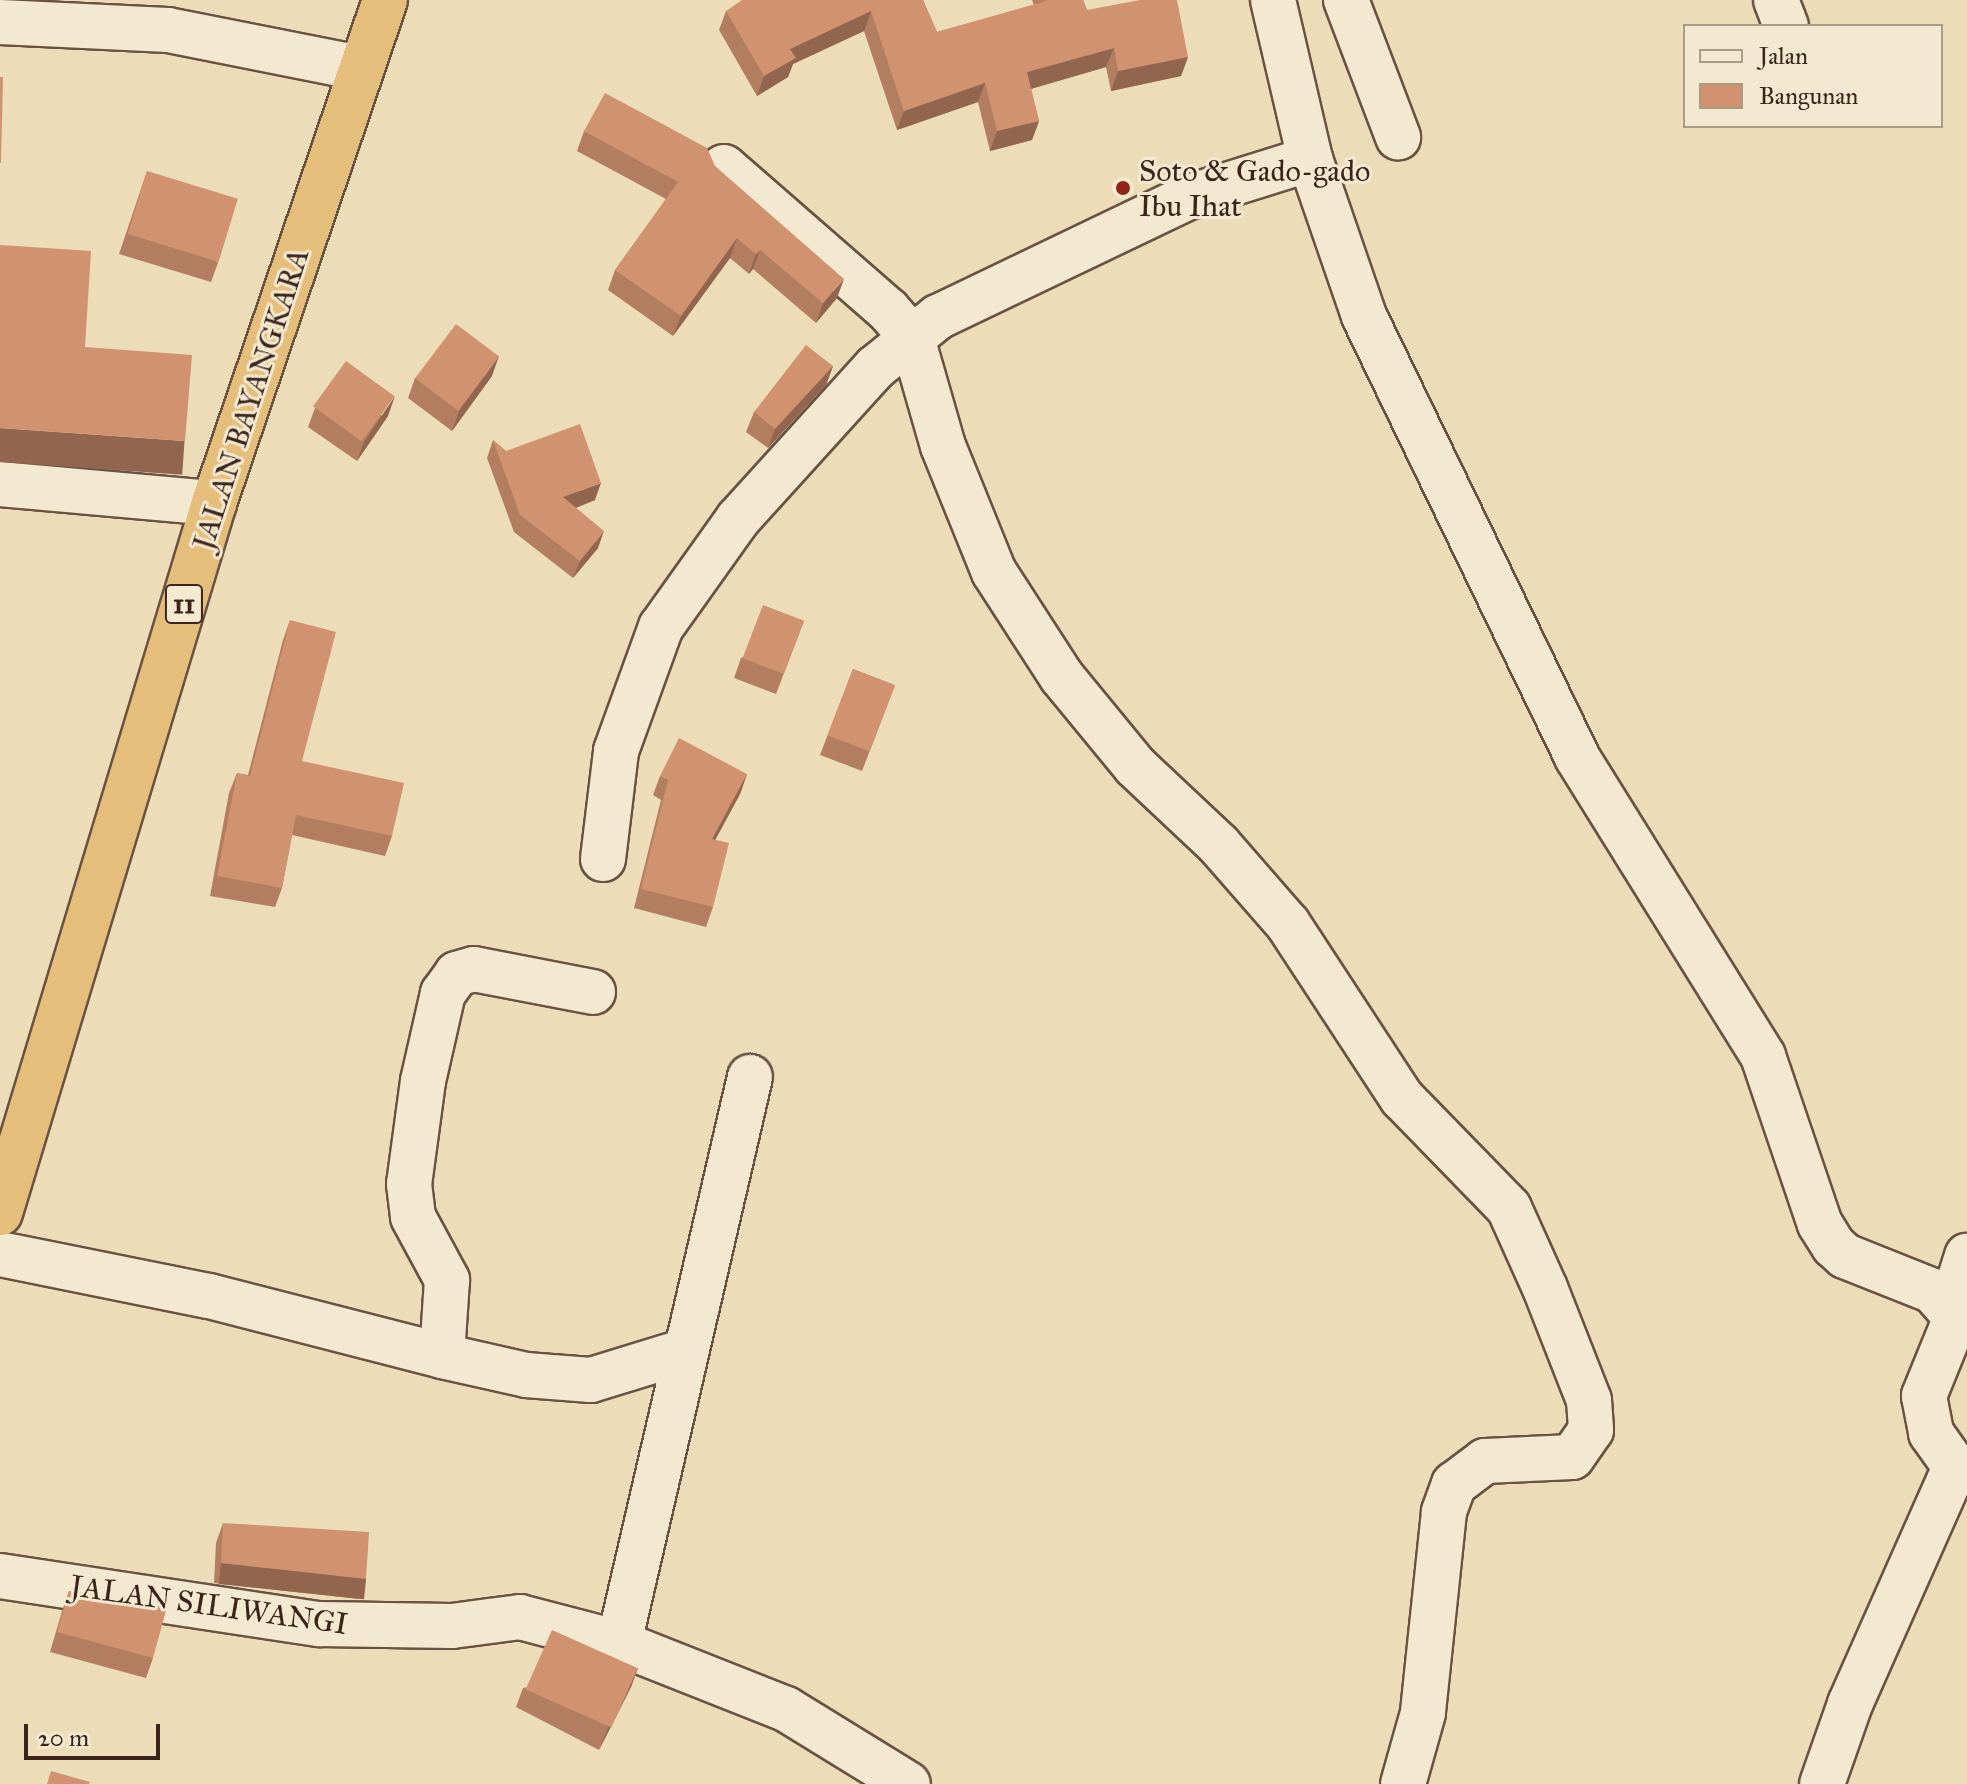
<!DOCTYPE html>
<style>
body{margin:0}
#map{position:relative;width:1967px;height:1784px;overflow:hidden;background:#ecddb8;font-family:"IM FELL Great Primer",serif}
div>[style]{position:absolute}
.roads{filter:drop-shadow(2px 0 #695242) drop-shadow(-2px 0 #695242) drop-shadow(0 2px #695242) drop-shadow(0 -2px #695242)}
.minor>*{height:44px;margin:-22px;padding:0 22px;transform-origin:22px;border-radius:22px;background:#f3e9d1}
.highway>*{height:44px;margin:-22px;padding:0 22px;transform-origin:22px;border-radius:22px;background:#e6be7c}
.wall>*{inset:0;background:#b37e5f;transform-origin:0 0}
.shaded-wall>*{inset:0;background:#92664e;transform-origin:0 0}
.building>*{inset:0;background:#d0926f;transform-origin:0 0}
.dots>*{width:22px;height:22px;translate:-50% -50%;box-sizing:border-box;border:4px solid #f3e9d1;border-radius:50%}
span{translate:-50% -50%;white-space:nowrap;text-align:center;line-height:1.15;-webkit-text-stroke:6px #f3e9d1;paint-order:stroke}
.shield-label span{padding:2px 6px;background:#f3e9d1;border:2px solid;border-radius:6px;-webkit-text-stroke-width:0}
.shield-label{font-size:28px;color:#3d241b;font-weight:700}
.poi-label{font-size:30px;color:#3d241b}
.left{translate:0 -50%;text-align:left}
.street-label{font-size:30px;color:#3d241b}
.legend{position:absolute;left:1683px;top:24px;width:260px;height:104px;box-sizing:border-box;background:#f3e9d1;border:2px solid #aa9a88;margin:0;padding:10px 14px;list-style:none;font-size:24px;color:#3d241b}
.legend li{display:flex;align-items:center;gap:16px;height:40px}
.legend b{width:40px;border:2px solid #aa9a88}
.scale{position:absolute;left:24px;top:1724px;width:136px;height:36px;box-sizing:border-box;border:4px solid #3d241b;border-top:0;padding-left:10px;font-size:24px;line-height:28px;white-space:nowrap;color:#3d241b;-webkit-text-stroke:6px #f3e9d1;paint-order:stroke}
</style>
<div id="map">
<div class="roads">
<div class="minor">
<div style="left:1273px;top:0;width:163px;rotate:76.9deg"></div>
<div style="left:1310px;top:159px;width:166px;rotate:71deg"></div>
<div style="left:1364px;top:316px;width:490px;rotate:64.2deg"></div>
<div style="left:1577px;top:757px;width:352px;rotate:58.1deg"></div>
<div style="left:1763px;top:1056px;width:177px;rotate:71.3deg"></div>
<div style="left:1820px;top:1224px;width:26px;rotate:58deg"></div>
<div style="left:1834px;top:1246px;width:15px;rotate:42deg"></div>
<div style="left:1845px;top:1256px;width:95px;rotate:21.7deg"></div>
<div style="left:1933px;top:1291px;width:28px;rotate:49deg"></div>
<div style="left:1951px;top:1312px;width:10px;rotate:73deg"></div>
<div style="left:1954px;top:1322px;width:80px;rotate:112.1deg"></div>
<div style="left:1924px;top:1396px;width:38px;rotate:79deg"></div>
<div style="left:1931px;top:1433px;width:47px;rotate:54.6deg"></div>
<div style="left:1346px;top:0;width:147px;rotate:69.2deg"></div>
<div style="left:1776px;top:0;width:28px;rotate:69deg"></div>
<div style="left:0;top:22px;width:168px;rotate:2.7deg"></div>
<div style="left:168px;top:30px;width:196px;rotate:11.2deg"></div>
<div style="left:724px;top:167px;width:218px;rotate:41.1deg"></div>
<div style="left:888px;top:310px;width:37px;rotate:49deg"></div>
<div style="left:912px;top:338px;width:112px;rotate:74deg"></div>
<div style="left:943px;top:446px;width:136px;rotate:68deg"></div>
<div style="left:994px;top:572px;width:125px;rotate:57.1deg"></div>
<div style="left:1062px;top:677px;width:115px;rotate:50.6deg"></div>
<div style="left:1135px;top:766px;width:115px;rotate:43.2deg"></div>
<div style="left:1219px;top:845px;width:105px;rotate:48.9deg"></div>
<div style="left:1288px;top:924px;width:208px;rotate:56.8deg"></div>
<div style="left:1402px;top:1098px;width:153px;rotate:45.8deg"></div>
<div style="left:1509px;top:1208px;width:88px;rotate:65.8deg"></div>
<div style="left:1545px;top:1288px;width:120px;rotate:68.6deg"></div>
<div style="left:1589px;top:1400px;width:30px;rotate:86deg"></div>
<div style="left:1591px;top:1430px;width:33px;rotate:125deg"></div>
<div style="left:1572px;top:1457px;width:87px;rotate:177.4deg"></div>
<div style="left:1485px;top:1461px;width:39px;rotate:143deg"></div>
<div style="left:1454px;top:1484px;width:30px;rotate:110deg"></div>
<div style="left:1444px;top:1512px;width:202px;rotate:96deg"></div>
<div style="left:1423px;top:1713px;width:74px;rotate:105.7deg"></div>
<div style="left:0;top:484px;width:215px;rotate:5.1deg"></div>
<div style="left:603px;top:859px;width:109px;rotate:-83.1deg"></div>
<div style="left:616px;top:751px;width:132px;rotate:-70.1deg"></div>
<div style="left:661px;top:627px;width:133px;rotate:-54.5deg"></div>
<div style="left:738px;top:519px;width:205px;rotate:-47.8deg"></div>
<div style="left:876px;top:367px;width:80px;rotate:-38.9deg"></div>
<div style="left:938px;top:317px;width:278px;rotate:-25.6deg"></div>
<div style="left:1189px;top:197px;width:127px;rotate:-17.4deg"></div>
<div style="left:593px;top:992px;width:121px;rotate:-169.1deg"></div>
<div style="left:474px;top:969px;width:18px;rotate:164deg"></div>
<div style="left:457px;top:974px;width:24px;rotate:126deg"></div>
<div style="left:443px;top:993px;width:90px;rotate:102.8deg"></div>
<div style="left:423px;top:1081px;width:104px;rotate:97.7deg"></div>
<div style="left:409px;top:1184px;width:33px;rotate:83deg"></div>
<div style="left:413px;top:1217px;width:72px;rotate:61.6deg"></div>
<div style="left:447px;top:1280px;width:76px;rotate:93.8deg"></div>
<div style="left:442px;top:1356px;width:86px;rotate:12.7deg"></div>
<div style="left:526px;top:1375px;width:65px;rotate:4.4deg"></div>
<div style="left:591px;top:1380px;width:98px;rotate:-17.1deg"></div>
<div style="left:0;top:1254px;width:213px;rotate:11.4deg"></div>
<div style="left:209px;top:1296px;width:241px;rotate:14.4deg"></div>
<div style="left:1950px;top:1310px;width:57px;rotate:-72.5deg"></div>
<div style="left:0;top:1576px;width:323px;rotate:8.6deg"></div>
<div style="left:319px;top:1624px;width:133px;rotate:0.9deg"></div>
<div style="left:452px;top:1626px;width:69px;rotate:-7.5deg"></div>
<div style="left:520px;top:1617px;width:102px;rotate:14.7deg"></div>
<div style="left:619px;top:1643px;width:180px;rotate:21.6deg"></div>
<div style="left:786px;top:1709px;width:143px;rotate:31.6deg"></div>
<div style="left:619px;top:1643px;width:581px;rotate:-76.97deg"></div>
<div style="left:1822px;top:1784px;width:85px;rotate:-70.7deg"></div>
<div style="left:1850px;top:1704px;width:244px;rotate:-66.1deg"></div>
<div style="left:1949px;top:1481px;width:13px;rotate:-48deg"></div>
</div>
<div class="highway">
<div style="left:0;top:1213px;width:742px;rotate:-73.23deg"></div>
<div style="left:214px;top:503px;width:531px;rotate:-71.22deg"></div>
</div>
</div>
<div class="wall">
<div style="clip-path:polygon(923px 0,937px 32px,1034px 5px,1032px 0,1083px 0,1087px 10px,1188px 57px,1181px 76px,1111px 91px,1106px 67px,1031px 89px,1039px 121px,1032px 140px,990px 151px,978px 102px,897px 130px,864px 31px,793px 64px,788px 77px,757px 96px,719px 30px,726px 11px)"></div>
<div style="clip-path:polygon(584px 131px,715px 166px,837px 298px,816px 323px,753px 269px,749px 274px,730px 258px,673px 336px,608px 290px,615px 270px,666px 199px,577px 151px)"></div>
<div style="clip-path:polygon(147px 171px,218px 263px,211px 282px,119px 254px)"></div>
<div style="clip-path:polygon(833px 366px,826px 385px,768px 448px,746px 432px,754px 412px)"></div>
<div style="clip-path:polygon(492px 376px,452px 431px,408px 398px,415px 378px)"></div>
<div style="clip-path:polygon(315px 408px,388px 416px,357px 461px,308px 427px)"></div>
<div style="clip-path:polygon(493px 440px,506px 451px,595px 500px,576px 508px,598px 548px,573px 578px,514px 532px,487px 458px)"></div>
<div style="clip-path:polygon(290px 620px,302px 761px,392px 836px,385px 856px,292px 835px,282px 888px,275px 907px,210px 896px,229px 793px,237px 773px,248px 775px,283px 640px)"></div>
<div style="clip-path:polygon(804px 621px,776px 694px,734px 678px,741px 658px)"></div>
<div style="left:853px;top:669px;width:45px;height:92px;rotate:21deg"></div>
<div style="clip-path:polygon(747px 774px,740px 794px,715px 840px,713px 907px,706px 927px,634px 908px,661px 800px,653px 795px,660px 776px)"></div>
<div style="clip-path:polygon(223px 1523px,366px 1579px,359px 1599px,214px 1583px,216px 1543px)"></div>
<div style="clip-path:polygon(69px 1591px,153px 1658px,146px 1678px,50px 1652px,62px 1611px)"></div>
<div style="clip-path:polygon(638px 1668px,631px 1687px,599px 1750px,516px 1707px,523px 1688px)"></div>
</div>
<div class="shaded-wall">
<div style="clip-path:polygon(871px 11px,864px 31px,793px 64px,788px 77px,757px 96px,764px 76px,790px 49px)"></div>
<div style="clip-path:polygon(1114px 48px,1106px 67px,1020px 92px,1027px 72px)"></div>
<div style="clip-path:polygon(1188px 57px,1181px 76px,1111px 91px,1118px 71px)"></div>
<div style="clip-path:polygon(985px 83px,978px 102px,897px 130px,904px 111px)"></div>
<div style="clip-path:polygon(1039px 121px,1032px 140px,990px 151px,997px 131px)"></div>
<div style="clip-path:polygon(737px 238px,730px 258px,673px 336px,681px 316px)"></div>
<div style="clip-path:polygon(760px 250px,753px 269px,749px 274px,756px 254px)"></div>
<div style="clip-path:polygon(844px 279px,837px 298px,816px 323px,823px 303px)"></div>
<div style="clip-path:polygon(499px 356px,492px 376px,452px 431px,459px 411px)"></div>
<div style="clip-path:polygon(833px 366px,826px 385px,768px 448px,775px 429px)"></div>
<div style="clip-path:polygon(395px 396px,388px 416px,357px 461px,364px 442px)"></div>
<div style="left:0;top:428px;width:185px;height:34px;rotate:4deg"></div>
<div style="clip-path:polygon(601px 483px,595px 500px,557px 515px,563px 497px)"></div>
<div style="clip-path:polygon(604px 531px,598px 548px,573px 578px,580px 561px)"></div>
<div style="clip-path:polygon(747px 774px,740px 794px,705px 859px,712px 839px)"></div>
<div style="left:221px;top:1563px;width:146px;height:21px;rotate:6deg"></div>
<div style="clip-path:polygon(638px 1668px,631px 1687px,599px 1750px,607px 1730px)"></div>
</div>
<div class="building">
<div style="clip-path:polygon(742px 0,923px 0,937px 32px,1046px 1px,1046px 0,1083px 0,1087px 10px,1140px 0,1177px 0,1188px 57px,1118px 71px,1114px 48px,1027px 72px,1039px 121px,997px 131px,985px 83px,904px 111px,871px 11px,790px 49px,796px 58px,764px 76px,726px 11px)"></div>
<div style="clip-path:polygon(0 77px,3px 77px,1px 163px,0 163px)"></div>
<div style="clip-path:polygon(605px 93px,707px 148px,715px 166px,844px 279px,823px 303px,760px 250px,756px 254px,737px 238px,681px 316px,615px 270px,678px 182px,584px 131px)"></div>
<div style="left:147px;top:171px;width:95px;height:66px;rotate:17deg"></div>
<div style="clip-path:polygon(0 245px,91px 251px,85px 347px,192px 355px,185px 441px,0 428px)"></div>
<div style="left:456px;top:324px;width:54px;height:68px;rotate:37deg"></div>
<div style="clip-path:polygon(806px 345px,833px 366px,775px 429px,754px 412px)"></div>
<div style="left:346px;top:361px;width:60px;height:56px;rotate:36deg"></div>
<div style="clip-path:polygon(580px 424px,601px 483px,563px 497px,604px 531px,580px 561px,520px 515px,493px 440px,506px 451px)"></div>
<div style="left:763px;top:605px;width:44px;height:57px;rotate:21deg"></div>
<div style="clip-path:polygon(290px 620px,336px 632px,302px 761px,404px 783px,392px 836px,296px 815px,282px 888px,217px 876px,237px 773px,250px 776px)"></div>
<div style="left:853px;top:669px;width:45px;height:71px;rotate:21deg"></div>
<div style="clip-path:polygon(679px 738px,747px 774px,712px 839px,729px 843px,713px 907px,641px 889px,668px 780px,660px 776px)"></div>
<div style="clip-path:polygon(223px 1523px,369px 1532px,366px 1579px,221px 1563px)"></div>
<div style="clip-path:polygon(69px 1591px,167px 1607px,153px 1658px,57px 1632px)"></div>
<div style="left:552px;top:1630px;width:94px;height:65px;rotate:24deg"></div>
<div style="clip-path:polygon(51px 1771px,90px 1782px,89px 1784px,47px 1784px)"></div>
</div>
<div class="dots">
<div style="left:1123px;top:188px;background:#8f2418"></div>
</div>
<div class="shield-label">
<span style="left:184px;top:604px">11</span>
</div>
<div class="poi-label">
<span class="left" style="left:1139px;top:188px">Soto &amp; Gado-gado<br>Ibu Ihat</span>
</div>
<div class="street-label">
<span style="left:251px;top:399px;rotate:-72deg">JALAN BAYANGKARA</span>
<span style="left:209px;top:1605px;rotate:8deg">JALAN SILIWANGI</span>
</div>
<ul class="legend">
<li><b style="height:10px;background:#f3e9d1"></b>Jalan</li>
<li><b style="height:22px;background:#d0926f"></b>Bangunan</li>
</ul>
<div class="scale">20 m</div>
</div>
